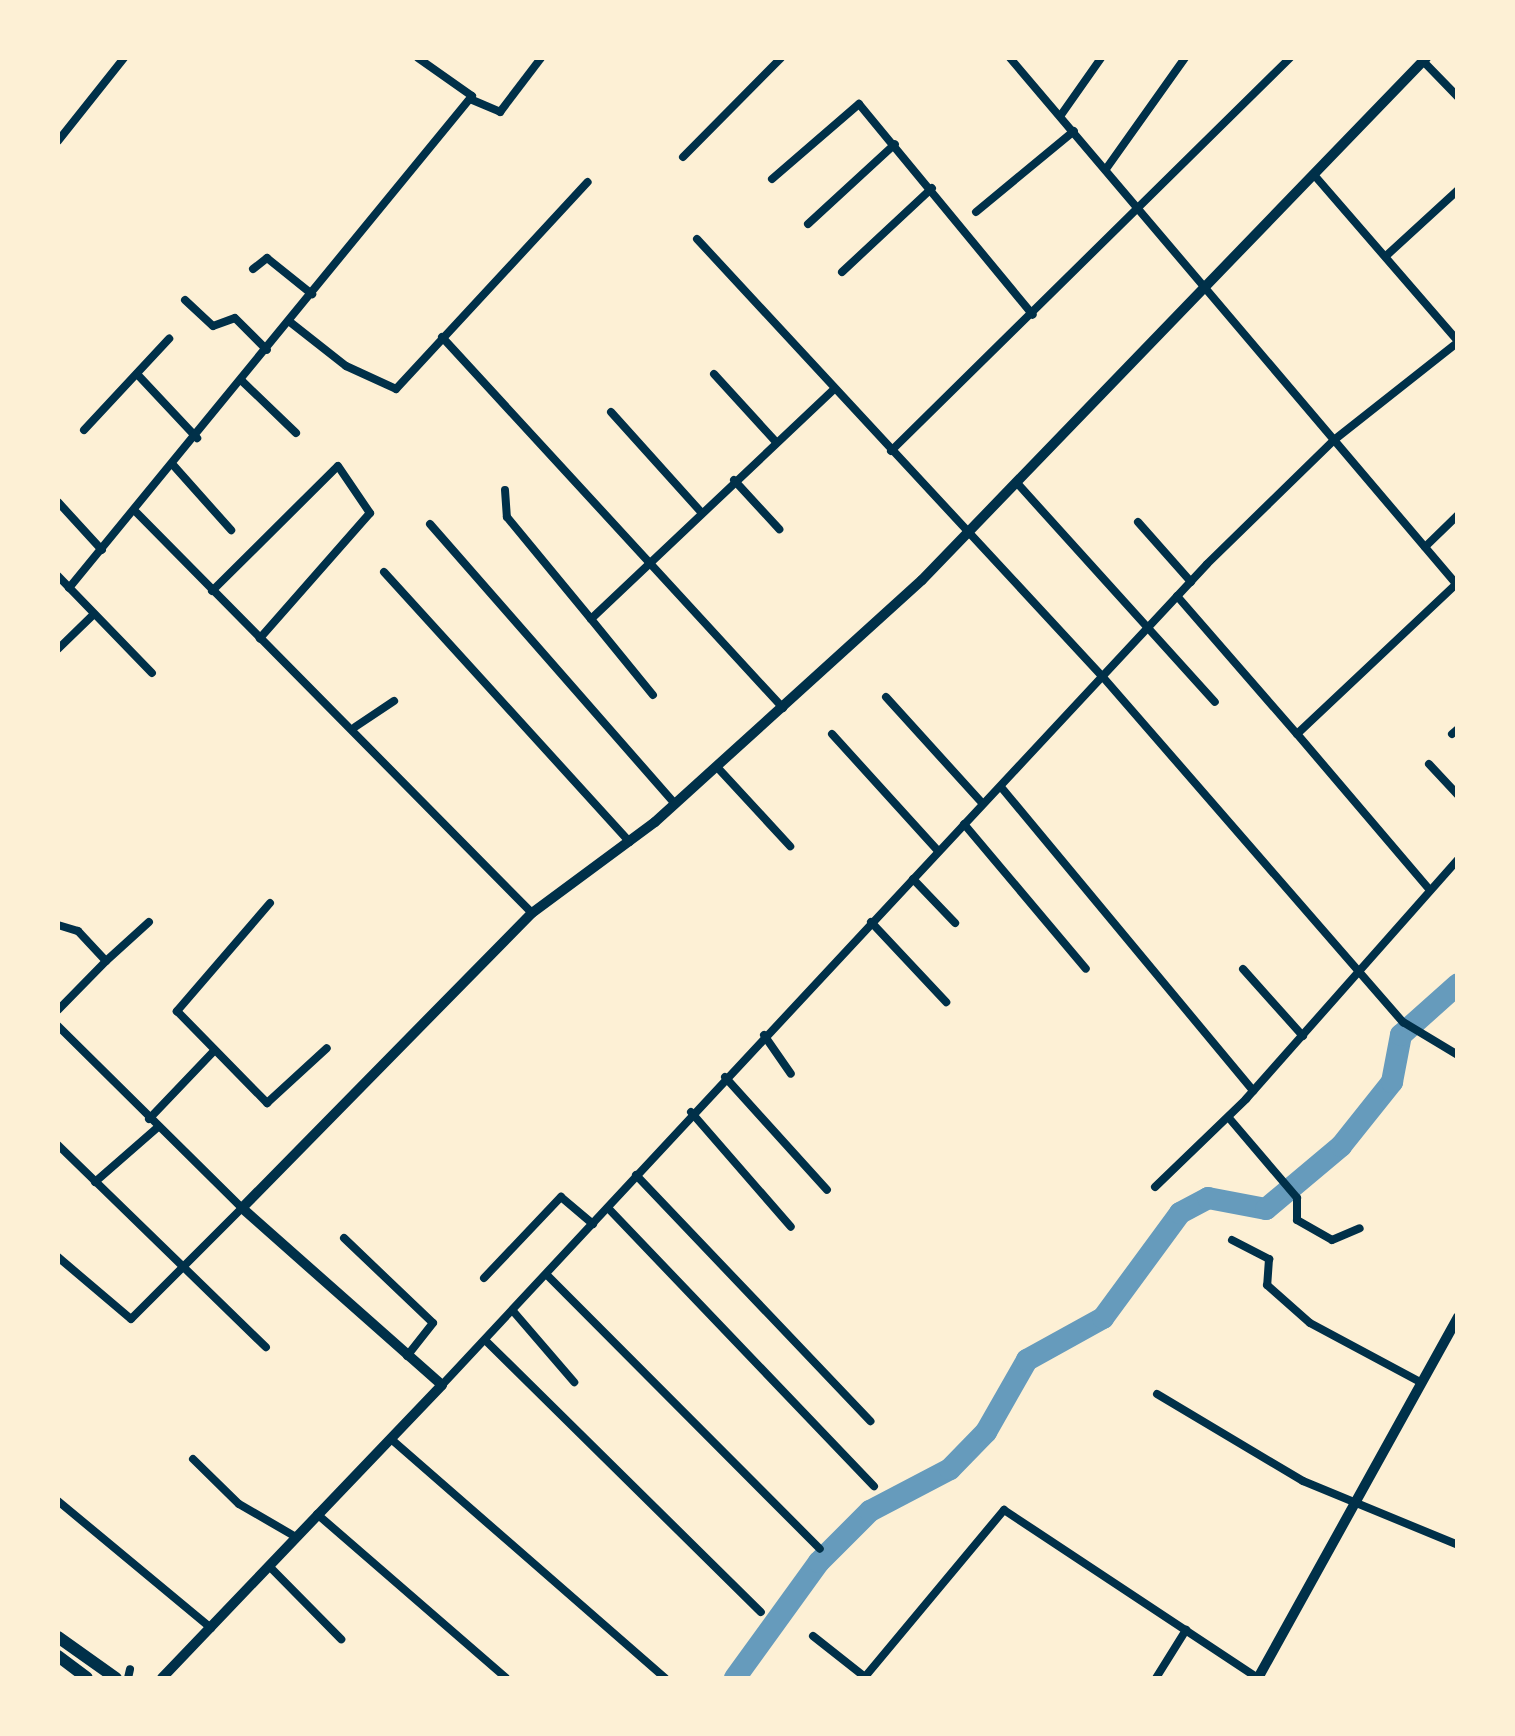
<!DOCTYPE html>
<style>
body{margin:0}
#map{position:relative;width:1515px;height:1736px;overflow:hidden;background:#fdf0d5;font-family:"PT Sans Narrow",sans-serif}
div>[style]{position:absolute}
.river>*{height:22px;margin:-11px;padding:0 11px;transform-origin:11px;border-radius:11px;background:#669bbc}
.minor>*{height:8px;margin:-4px;padding:0 4px;transform-origin:4px;border-radius:4px;background:#003049}
.tertiary>*{height:10px;margin:-5px;padding:0 5px;transform-origin:5px;border-radius:5px;background:#003049}
.primary>*{height:12px;margin:-6px;padding:0 6px;transform-origin:6px;border-radius:6px;background:#003049}
span{translate:-50% -50%;white-space:nowrap;text-align:center;line-height:1.15;-webkit-text-stroke:9px #fdf0d5;paint-order:stroke}
.frame{position:absolute;inset:0;border:60px solid #fdf0d5;pointer-events:none}
</style>
<div id="map">
<div class="river">
<div style="left:735px;top:1678px;width:143px;rotate:-54.1deg"></div>
<div style="left:819px;top:1562px;width:72px;rotate:-45deg"></div>
<div style="left:870px;top:1511px;width:90px;rotate:-27.7deg"></div>
<div style="left:950px;top:1469px;width:52px;rotate:-45.8deg"></div>
<div style="left:986px;top:1432px;width:83px;rotate:-60.3deg"></div>
<div style="left:1027px;top:1360px;width:87px;rotate:-28.9deg"></div>
<div style="left:1103px;top:1318px;width:130px;rotate:-53.7deg"></div>
<div style="left:1180px;top:1213px;width:32px;rotate:-28deg"></div>
<div style="left:1208px;top:1198px;width:59px;rotate:10.7deg"></div>
<div style="left:1266px;top:1209px;width:98px;rotate:-40deg"></div>
<div style="left:1341px;top:1146px;width:82px;rotate:-51.4deg"></div>
<div style="left:1392px;top:1082px;width:48px;rotate:-79.2deg"></div>
<div style="left:1401px;top:1035px;width:76px;rotate:-41.8deg"></div>
</div>
<div class="minor">
<div style="left:1010px;top:58px;width:692px;rotate:49.69deg"></div>
<div style="left:1423px;top:61px;width:50px;rotate:45.8deg"></div>
<div style="left:470px;top:99px;width:33px;rotate:23deg"></div>
<div style="left:500px;top:112px;width:68px;rotate:-52.8deg"></div>
<div style="left:1061px;top:115px;width:70px;rotate:-54.9deg"></div>
<div style="left:58px;top:141px;width:106px;rotate:-51.5deg"></div>
<div style="left:683px;top:157px;width:139px;rotate:-45.3deg"></div>
<div style="left:1106px;top:169px;width:136px;rotate:-54.6deg"></div>
<div style="left:1315px;top:176px;width:218px;rotate:49.1deg"></div>
<div style="left:772px;top:179px;width:115px;rotate:-40.8deg"></div>
<div style="left:859px;top:104px;width:273px;rotate:50.5deg"></div>
<div style="left:976px;top:212px;width:127px;rotate:-39.6deg"></div>
<div style="left:808px;top:224px;width:118px;rotate:-42.6deg"></div>
<div style="left:697px;top:239px;width:596px;rotate:47.18deg"></div>
<div style="left:1102px;top:676px;width:459px;rotate:49deg"></div>
<div style="left:1403px;top:1022px;width:64px;rotate:31deg"></div>
<div style="left:1386px;top:256px;width:98px;rotate:-42.5deg"></div>
<div style="left:253px;top:269px;width:18px;rotate:-38deg"></div>
<div style="left:267px;top:258px;width:58px;rotate:38.7deg"></div>
<div style="left:842px;top:272px;width:123px;rotate:-43deg"></div>
<div style="left:185px;top:300px;width:38px;rotate:43deg"></div>
<div style="left:213px;top:326px;width:23px;rotate:-20deg"></div>
<div style="left:235px;top:318px;width:45px;rotate:45deg"></div>
<div style="left:290px;top:322px;width:71px;rotate:38.2deg"></div>
<div style="left:346px;top:366px;width:55px;rotate:24.7deg"></div>
<div style="left:396px;top:389px;width:282px;rotate:-47.2deg"></div>
<div style="left:442px;top:337px;width:504px;rotate:47.41deg"></div>
<div style="left:137px;top:374px;width:88px;rotate:46.8deg"></div>
<div style="left:714px;top:374px;width:92px;rotate:47.6deg"></div>
<div style="left:242px;top:381px;width:75px;rotate:43.9deg"></div>
<div style="left:611px;top:412px;width:135px;rotate:48deg"></div>
<div style="left:84px;top:430px;width:125px;rotate:-47deg"></div>
<div style="left:891px;top:451px;width:560px;rotate:-44.57deg"></div>
<div style="left:174px;top:466px;width:86px;rotate:48.3deg"></div>
<div style="left:734px;top:480px;width:67px;rotate:47.4deg"></div>
<div style="left:1017px;top:483px;width:295px;rotate:47.9deg"></div>
<div style="left:505px;top:490px;width:27px;rotate:86deg"></div>
<div style="left:507px;top:517px;width:132px;rotate:50.5deg"></div>
<div style="left:591px;top:619px;width:332px;rotate:-43.4deg"></div>
<div style="left:58px;top:502px;width:65px;rotate:47.5deg"></div>
<div style="left:137px;top:513px;width:562px;rotate:45.36deg"></div>
<div style="left:1138px;top:522px;width:80px;rotate:48.5deg"></div>
<div style="left:430px;top:524px;width:372px;rotate:48.8deg"></div>
<div style="left:1425px;top:547px;width:46px;rotate:-44.1deg"></div>
<div style="left:384px;top:572px;width:365px;rotate:47.7deg"></div>
<div style="left:58px;top:576px;width:135px;rotate:45.9deg"></div>
<div style="left:69px;top:588px;width:636px;rotate:-50.68deg"></div>
<div style="left:472px;top:96px;width:66px;rotate:-144.9deg"></div>
<div style="left:212px;top:591px;width:177px;rotate:-44.8deg"></div>
<div style="left:338px;top:466px;width:57px;rotate:55.8deg"></div>
<div style="left:370px;top:513px;width:167px;rotate:131.3deg"></div>
<div style="left:1177px;top:596px;width:183px;rotate:49deg"></div>
<div style="left:591px;top:619px;width:98px;rotate:50.8deg"></div>
<div style="left:58px;top:649px;width:50px;rotate:-44.2deg"></div>
<div style="left:886px;top:697px;width:144px;rotate:47.8deg"></div>
<div style="left:355px;top:727px;width:47px;rotate:-33.7deg"></div>
<div style="left:832px;top:734px;width:158px;rotate:47.8deg"></div>
<div style="left:1452px;top:734px;width:8px;rotate:-40deg"></div>
<div style="left:1429px;top:764px;width:42px;rotate:46.9deg"></div>
<div style="left:717px;top:767px;width:108px;rotate:47.3deg"></div>
<div style="left:1001px;top:787px;width:395px;rotate:50.3deg"></div>
<div style="left:964px;top:824px;width:189px;rotate:49.9deg"></div>
<div style="left:913px;top:879px;width:61px;rotate:46.3deg"></div>
<div style="left:1429px;top:889px;width:204px;rotate:-130.4deg"></div>
<div style="left:1297px;top:734px;width:219px;rotate:-43.3deg"></div>
<div style="left:270px;top:903px;width:143px;rotate:130.7deg"></div>
<div style="left:177px;top:1011px;width:129px;rotate:45.6deg"></div>
<div style="left:267px;top:1103px;width:81px;rotate:-42.5deg"></div>
<div style="left:871px;top:922px;width:110px;rotate:46.8deg"></div>
<div style="left:58px;top:925px;width:21px;rotate:17deg"></div>
<div style="left:78px;top:931px;width:41px;rotate:47deg"></div>
<div style="left:106px;top:961px;width:58px;rotate:-42.2deg"></div>
<div style="left:1243px;top:969px;width:90px;rotate:48.2deg"></div>
<div style="left:58px;top:1010px;width:69px;rotate:-45.6deg"></div>
<div style="left:58px;top:1026px;width:259px;rotate:44.7deg"></div>
<div style="left:242px;top:1208px;width:157px;rotate:135deg"></div>
<div style="left:131px;top:1319px;width:96px;rotate:-139.7deg"></div>
<div style="left:764px;top:1035px;width:47px;rotate:55.3deg"></div>
<div style="left:725px;top:1077px;width:152px;rotate:47.9deg"></div>
<div style="left:691px;top:1112px;width:152px;rotate:49deg"></div>
<div style="left:1229px;top:1118px;width:105px;rotate:49.6deg"></div>
<div style="left:1297px;top:1198px;width:22px;rotate:90deg"></div>
<div style="left:1297px;top:1220px;width:40px;rotate:29.7deg"></div>
<div style="left:1332px;top:1240px;width:30px;rotate:-23deg"></div>
<div style="left:149px;top:1119px;width:95px;rotate:-46.3deg"></div>
<div style="left:58px;top:1145px;width:290px;rotate:44.2deg"></div>
<div style="left:636px;top:1175px;width:340px;rotate:46.4deg"></div>
<div style="left:95px;top:1182px;width:84px;rotate:-41.1deg"></div>
<div style="left:1155px;top:1187px;width:127px;rotate:-44deg"></div>
<div style="left:1246px;top:1099px;width:320px;rotate:-48.5deg"></div>
<div style="left:608px;top:1208px;width:385px;rotate:46.3deg"></div>
<div style="left:344px;top:1238px;width:123px;rotate:43.7deg"></div>
<div style="left:433px;top:1323px;width:42px;rotate:128.2deg"></div>
<div style="left:1232px;top:1240px;width:42px;rotate:27.2deg"></div>
<div style="left:1269px;top:1259px;width:26px;rotate:94deg"></div>
<div style="left:1267px;top:1285px;width:57px;rotate:41.5deg"></div>
<div style="left:1310px;top:1323px;width:125px;rotate:28.2deg"></div>
<div style="left:548px;top:1276px;width:385px;rotate:45.1deg"></div>
<div style="left:484px;top:1278px;width:112px;rotate:-46.5deg"></div>
<div style="left:561px;top:1197px;width:42px;rotate:40.2deg"></div>
<div style="left:513px;top:1311px;width:94px;rotate:49.3deg"></div>
<div style="left:486px;top:1341px;width:386px;rotate:44.6deg"></div>
<div style="left:442px;top:1385px;width:1122px;rotate:-47.02deg"></div>
<div style="left:1207px;top:564px;width:177px;rotate:-44.3deg"></div>
<div style="left:1334px;top:440px;width:158px;rotate:-38.3deg"></div>
<div style="left:1157px;top:1394px;width:170px;rotate:30.8deg"></div>
<div style="left:1303px;top:1481px;width:168px;rotate:22.4deg"></div>
<div style="left:391px;top:1439px;width:364px;rotate:41.1deg"></div>
<div style="left:193px;top:1459px;width:64px;rotate:44.4deg"></div>
<div style="left:239px;top:1504px;width:66px;rotate:30.1deg"></div>
<div style="left:58px;top:1501px;width:199px;rotate:39.7deg"></div>
<div style="left:317px;top:1514px;width:250px;rotate:40.9deg"></div>
<div style="left:269px;top:1566px;width:103px;rotate:45.4deg"></div>
<div style="left:813px;top:1636px;width:66px;rotate:38.3deg"></div>
<div style="left:128px;top:1678px;width:9px;rotate:-77deg"></div>
<div style="left:864px;top:1678px;width:219px;rotate:-50.2deg"></div>
<div style="left:1004px;top:1510px;width:305px;rotate:33.5deg"></div>
<div style="left:1156px;top:1678px;width:57px;rotate:-58deg"></div>
</div>
<div class="tertiary">
<div style="left:162px;top:1678px;width:405px;rotate:-46.3deg"></div>
<div style="left:442px;top:1385px;width:267px;rotate:-138.5deg"></div>
<div style="left:242px;top:1208px;width:414px;rotate:-45.5deg"></div>
<div style="left:532px;top:913px;width:153px;rotate:-36.5deg"></div>
<div style="left:655px;top:822px;width:360px;rotate:-42.2deg"></div>
<div style="left:922px;top:580px;width:726px;rotate:-46.01deg"></div>
<div style="left:1258px;top:1678px;width:413px;rotate:-61deg"></div>
</div>
<div class="primary">
<div style="left:58px;top:1637px;width:71px;rotate:35.3deg"></div>
<div style="left:58px;top:1656px;width:36px;rotate:37deg"></div>
</div>
<div class="frame"></div>
</div>
